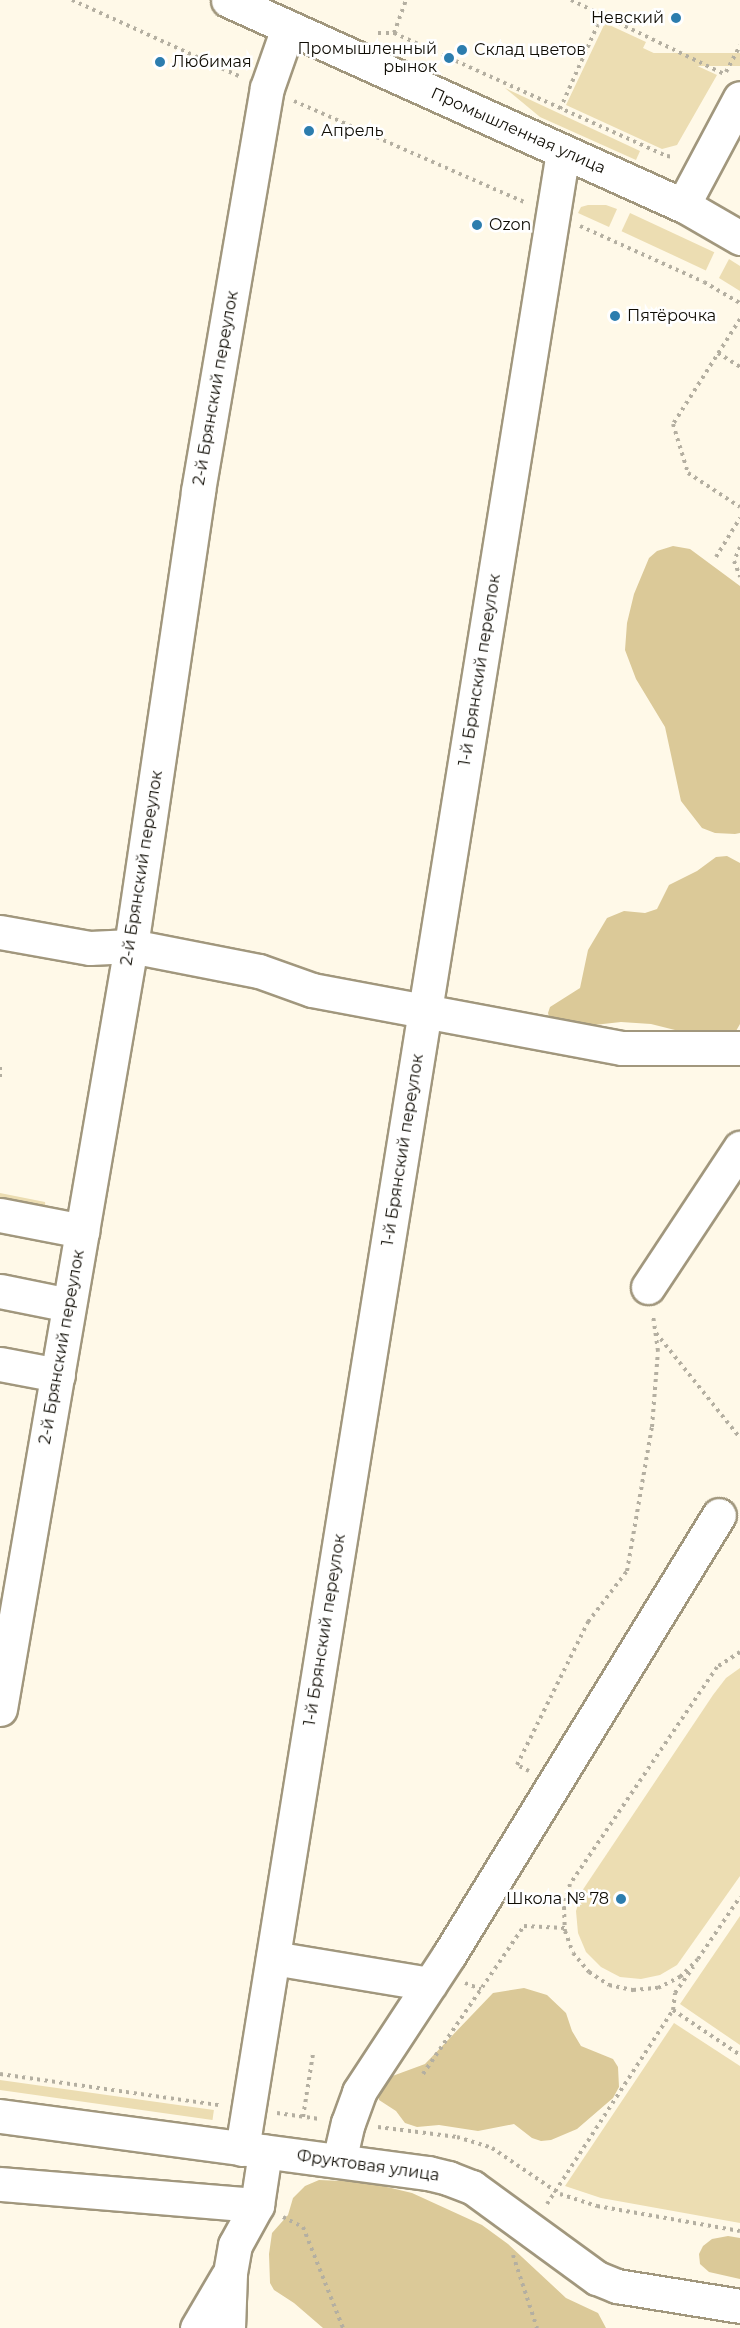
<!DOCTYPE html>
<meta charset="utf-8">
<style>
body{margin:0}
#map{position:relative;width:740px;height:2328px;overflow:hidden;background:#fff9e8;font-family:Montserrat,sans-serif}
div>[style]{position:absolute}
.green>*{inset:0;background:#ecddb2;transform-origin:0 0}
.forest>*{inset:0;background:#dbc998}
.path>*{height:4px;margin-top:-2px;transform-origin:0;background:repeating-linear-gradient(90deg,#b4afa1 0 3px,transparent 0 7.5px)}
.roads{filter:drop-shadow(2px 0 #a1977d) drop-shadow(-2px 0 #a1977d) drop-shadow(0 2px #a1977d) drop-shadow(0 -2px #a1977d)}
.minor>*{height:33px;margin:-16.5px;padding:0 16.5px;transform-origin:16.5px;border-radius:16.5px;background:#fff}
.dots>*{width:16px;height:16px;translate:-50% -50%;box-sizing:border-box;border:3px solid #fff;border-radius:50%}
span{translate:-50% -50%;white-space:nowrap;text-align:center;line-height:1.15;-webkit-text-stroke:5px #fff;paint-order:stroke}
.poi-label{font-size:16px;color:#0f0c04}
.right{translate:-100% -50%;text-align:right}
.left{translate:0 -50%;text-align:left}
.street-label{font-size:16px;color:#0f0c04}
</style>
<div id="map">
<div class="green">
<div style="clip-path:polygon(605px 23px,646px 42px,643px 48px,675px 63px,678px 57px,717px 75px,677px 145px,662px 149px,566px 105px)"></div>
<div style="left:740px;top:53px;width:13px;height:104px;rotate:90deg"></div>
<div style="clip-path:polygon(505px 88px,640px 151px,636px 160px,540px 117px)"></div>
<div style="clip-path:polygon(588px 205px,606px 205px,617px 209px,609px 227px,578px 213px,581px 207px)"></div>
<div style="left:630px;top:213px;width:93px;height:20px;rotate:25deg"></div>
<div style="clip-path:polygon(729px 259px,740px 266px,740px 291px,719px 278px)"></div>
<div style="clip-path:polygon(0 1193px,45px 1202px,46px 1211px,0 1199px)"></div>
<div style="clip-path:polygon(740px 1668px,740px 1876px,677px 1965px,660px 1975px,641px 1979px,620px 1977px,601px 1967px,586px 1952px,578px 1933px,576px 1911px,582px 1891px,713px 1695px,726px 1678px)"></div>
<div style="clip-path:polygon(740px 1916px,740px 2045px,680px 2004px)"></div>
<div style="clip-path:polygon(674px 2023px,740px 2066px,740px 2223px,601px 2198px,565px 2186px)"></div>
<div style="left:0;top:2080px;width:216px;height:10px;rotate:8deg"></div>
</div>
<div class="forest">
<div style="clip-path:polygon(673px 546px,690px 549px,740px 586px,740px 833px,735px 834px,715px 833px,702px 828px,681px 801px,665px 727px,636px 679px,625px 650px,627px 623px,634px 594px,649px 558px,657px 551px)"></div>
<div style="clip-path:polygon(727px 856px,740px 863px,740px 1024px,736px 1031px,724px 1036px,695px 1035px,651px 1024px,621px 1022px,585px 1026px,550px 1020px,548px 1013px,550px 1007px,580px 988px,588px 950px,607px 918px,624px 911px,645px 913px,657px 909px,669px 885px,697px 871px,716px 857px)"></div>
<div style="clip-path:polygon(524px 1988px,547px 1995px,566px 2013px,572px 2031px,581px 2046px,613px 2059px,618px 2067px,619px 2087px,613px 2098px,577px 2129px,551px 2140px,541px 2141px,532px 2138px,514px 2124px,478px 2131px,439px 2125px,417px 2127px,405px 2123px,396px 2111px,379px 2100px,379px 2090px,387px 2078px,425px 2064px,493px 1993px)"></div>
<div style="clip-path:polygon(319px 2180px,366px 2182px,412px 2193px,482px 2225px,508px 2244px,566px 2298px,598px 2313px,606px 2328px,323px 2328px,294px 2303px,274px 2290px,270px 2283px,269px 2254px,272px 2233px,288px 2215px,293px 2198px,305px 2186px)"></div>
<div style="clip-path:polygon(728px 2236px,740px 2238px,740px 2279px,709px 2272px,700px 2264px,699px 2254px,703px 2246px,712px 2239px)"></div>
</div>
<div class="path">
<div style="left:72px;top:0;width:186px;rotate:24.5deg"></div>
<div style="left:571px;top:0;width:170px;rotate:25.8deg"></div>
<div style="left:378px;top:33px;width:16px"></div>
<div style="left:394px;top:33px;width:299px;rotate:24.3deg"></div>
<div style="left:667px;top:156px;width:7px;rotate:8deg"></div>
<div style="left:394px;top:33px;width:35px;rotate:-70deg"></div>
<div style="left:726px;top:72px;width:30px;rotate:-62deg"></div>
<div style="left:294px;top:101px;width:253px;rotate:23.7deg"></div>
<div style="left:560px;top:109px;width:103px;rotate:-65.9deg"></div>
<div style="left:580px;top:226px;width:136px;rotate:24.3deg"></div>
<div style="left:704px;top:282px;width:42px;rotate:30.3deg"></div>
<div style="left:740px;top:319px;width:125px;rotate:122.5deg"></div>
<div style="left:673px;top:424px;width:51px;rotate:73deg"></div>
<div style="left:688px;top:473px;width:62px;rotate:33.2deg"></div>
<div style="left:718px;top:353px;width:26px;rotate:32deg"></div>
<div style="left:740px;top:547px;width:15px;rotate:113deg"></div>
<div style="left:734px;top:561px;width:17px;rotate:69deg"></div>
<div style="left:716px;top:557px;width:46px;rotate:-58.4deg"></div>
<div style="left:0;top:1067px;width:12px;rotate:90deg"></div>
<div style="left:656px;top:1333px;width:134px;rotate:51.3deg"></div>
<div style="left:740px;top:1652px;width:27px;rotate:147deg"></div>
<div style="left:717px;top:1667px;width:262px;rotate:124.1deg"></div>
<div style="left:570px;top:1884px;width:24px;rotate:105deg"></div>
<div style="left:564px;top:1907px;width:24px;rotate:88deg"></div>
<div style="left:565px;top:1931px;width:23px;rotate:70deg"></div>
<div style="left:573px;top:1953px;width:25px;rotate:50deg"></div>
<div style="left:589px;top:1972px;width:24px;rotate:33deg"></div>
<div style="left:609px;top:1985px;width:25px;rotate:12deg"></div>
<div style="left:633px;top:1990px;width:25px;rotate:-5deg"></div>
<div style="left:658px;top:1988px;width:25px;rotate:-27deg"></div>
<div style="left:680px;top:1977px;width:25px;rotate:-45deg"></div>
<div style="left:698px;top:1959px;width:75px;rotate:-55.9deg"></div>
<div style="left:529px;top:1771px;width:13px;rotate:-153deg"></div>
<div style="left:517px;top:1765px;width:160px;rotate:-63.6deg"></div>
<div style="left:588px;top:1622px;width:64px;rotate:-52.6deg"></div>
<div style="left:627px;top:1571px;width:146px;rotate:-80.2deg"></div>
<div style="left:652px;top:1427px;width:76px;rotate:-85.5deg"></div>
<div style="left:658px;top:1351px;width:37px;rotate:-98deg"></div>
<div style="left:465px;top:1983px;width:17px;rotate:21deg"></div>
<div style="left:673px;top:2010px;width:81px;rotate:33.9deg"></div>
<div style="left:0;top:2074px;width:221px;rotate:8.1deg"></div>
<div style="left:423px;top:2074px;width:179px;rotate:-55.7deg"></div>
<div style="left:524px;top:1926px;width:41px;rotate:2.8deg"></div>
<div style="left:277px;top:2113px;width:43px;rotate:7.9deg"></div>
<div style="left:303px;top:2117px;width:64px;rotate:-81deg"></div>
<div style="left:378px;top:2127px;width:80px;rotate:7.2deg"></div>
<div style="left:457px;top:2137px;width:37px;rotate:17deg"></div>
<div style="left:492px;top:2148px;width:82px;rotate:34.1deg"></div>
<div style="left:560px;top:2194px;width:39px;rotate:18deg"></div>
<div style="left:597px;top:2206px;width:145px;rotate:9.9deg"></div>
<div style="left:547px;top:2204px;width:231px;rotate:-57deg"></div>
<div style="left:673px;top:2010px;width:17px;rotate:-83deg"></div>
<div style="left:675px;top:1993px;width:32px;rotate:-55deg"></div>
<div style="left:283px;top:2217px;width:22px;rotate:27deg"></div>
<div style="left:303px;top:2227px;width:109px;rotate:68.4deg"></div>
<div style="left:513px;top:2255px;width:77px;rotate:71.8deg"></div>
</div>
<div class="roads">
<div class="minor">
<div style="left:228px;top:0;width:499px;rotate:24.3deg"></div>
<div style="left:683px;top:205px;width:66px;rotate:30.1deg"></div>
<div style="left:683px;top:205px;width:121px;rotate:-62deg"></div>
<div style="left:0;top:932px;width:91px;rotate:10.1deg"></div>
<div style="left:90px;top:948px;width:41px;rotate:-2.8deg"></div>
<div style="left:131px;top:946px;width:130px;rotate:11.1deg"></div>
<div style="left:259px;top:971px;width:56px;rotate:19.7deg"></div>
<div style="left:312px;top:990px;width:315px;rotate:10.6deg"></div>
<div style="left:622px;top:1048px;width:118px"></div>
<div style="left:0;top:1215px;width:84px;rotate:11deg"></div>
<div style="left:648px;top:1287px;width:167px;rotate:-56.5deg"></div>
<div style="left:0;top:1291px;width:70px;rotate:11.5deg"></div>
<div style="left:0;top:1364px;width:59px;rotate:10.7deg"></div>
<div style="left:0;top:1709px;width:774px;rotate:-80.26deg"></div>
<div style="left:131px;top:946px;width:460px;rotate:-81.6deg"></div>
<div style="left:198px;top:491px;width:409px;rotate:-80.3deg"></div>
<div style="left:267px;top:88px;width:64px;rotate:-70.7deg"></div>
<div style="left:273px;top:1958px;width:159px;rotate:9.4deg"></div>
<div style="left:0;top:2116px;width:432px;rotate:7.6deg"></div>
<div style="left:428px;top:2173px;width:21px;rotate:14deg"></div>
<div style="left:448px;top:2178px;width:26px;rotate:21deg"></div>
<div style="left:472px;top:2187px;width:155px;rotate:36.1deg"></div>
<div style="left:597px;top:2278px;width:22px;rotate:22deg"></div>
<div style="left:617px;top:2286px;width:125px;rotate:9.2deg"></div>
<div style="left:242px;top:2149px;width:2023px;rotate:-80.87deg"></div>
<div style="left:339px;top:2161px;width:39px;rotate:-77deg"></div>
<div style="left:348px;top:2123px;width:33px;rotate:-70deg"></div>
<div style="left:359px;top:2092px;width:164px;rotate:-56.7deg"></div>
<div style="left:449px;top:1955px;width:516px;rotate:-58.47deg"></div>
<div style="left:0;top:2184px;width:258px;rotate:4.7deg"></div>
<div style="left:197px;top:2328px;width:59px;rotate:-59.5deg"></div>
<div style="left:228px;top:2328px;width:55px;rotate:-87.9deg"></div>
<div style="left:230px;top:2273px;width:28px;rotate:-80deg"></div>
<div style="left:235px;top:2245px;width:46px;rotate:-61.2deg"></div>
<div style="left:257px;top:2205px;width:54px;rotate:-81.4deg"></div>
</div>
</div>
<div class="dots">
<div style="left:676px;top:18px;background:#2c7dae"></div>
<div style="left:462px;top:50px;background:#2c7dae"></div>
<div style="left:449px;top:58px;background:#2c7dae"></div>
<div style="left:160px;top:62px;background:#2c7dae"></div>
<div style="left:309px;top:131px;background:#2c7dae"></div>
<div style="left:477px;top:225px;background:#2c7dae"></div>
<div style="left:615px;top:316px;background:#2c7dae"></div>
<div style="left:621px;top:1899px;background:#2c7dae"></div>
</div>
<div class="poi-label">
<span class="right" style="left:664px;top:18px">Невский</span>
<span class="right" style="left:437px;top:58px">Промышленный<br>рынок</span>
<span class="left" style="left:474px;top:50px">Склад цветов</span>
<span class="left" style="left:172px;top:62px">Любимая</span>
<span class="left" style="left:321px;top:131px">Апрель</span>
<span class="left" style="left:489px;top:225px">Ozon</span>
<span class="left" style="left:627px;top:316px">Пятёрочка</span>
<span class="right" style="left:609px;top:1899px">Школа № 78</span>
</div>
<div class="street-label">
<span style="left:518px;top:131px;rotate:24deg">Промышленная улица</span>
<span style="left:216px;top:388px;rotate:-80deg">2-й Брянский переулок</span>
<span style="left:480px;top:670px;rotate:-81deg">1-й Брянский переулок</span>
<span style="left:142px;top:868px;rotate:-81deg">2-й Брянский переулок</span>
<span style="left:403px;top:1150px;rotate:-81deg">1-й Брянский переулок</span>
<span style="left:62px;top:1347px;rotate:-80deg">2-й Брянский переулок</span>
<span style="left:325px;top:1630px;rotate:-81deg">1-й Брянский переулок</span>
<span style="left:368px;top:2166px;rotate:8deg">Фруктовая улица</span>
</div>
</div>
